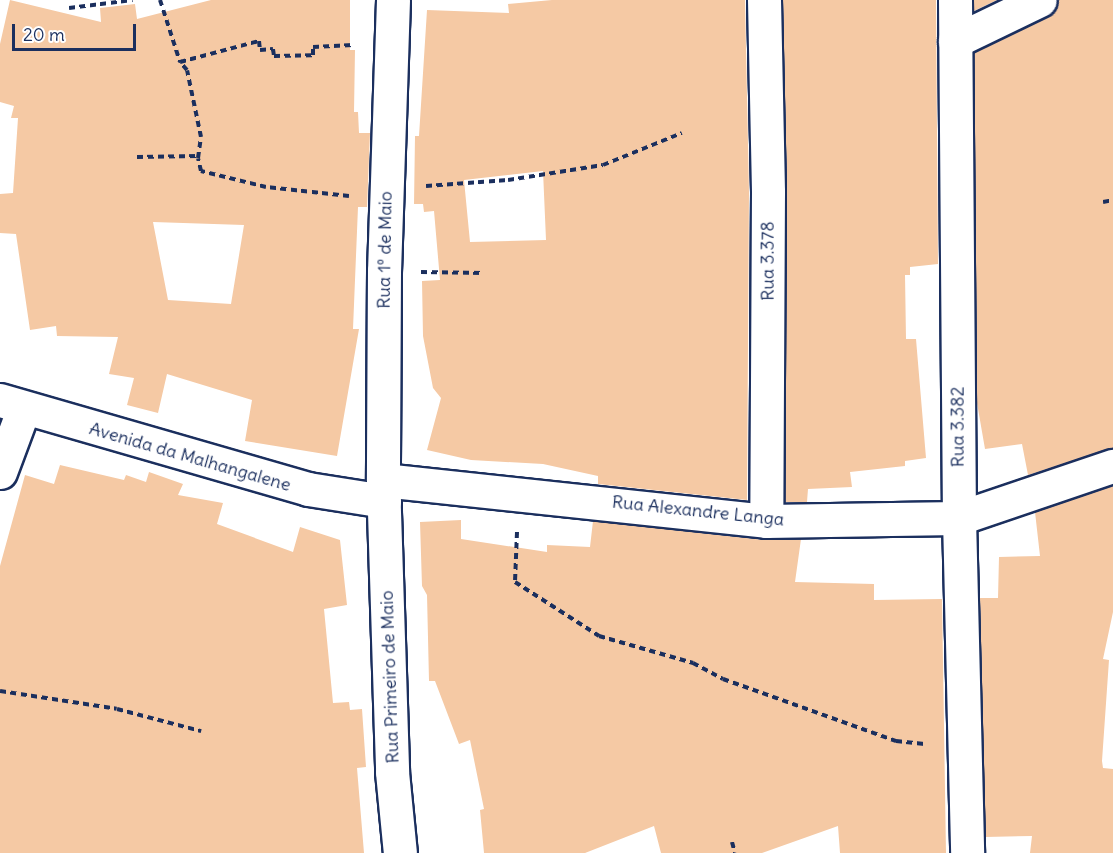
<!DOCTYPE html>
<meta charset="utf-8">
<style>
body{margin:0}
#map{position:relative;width:1113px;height:853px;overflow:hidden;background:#fff;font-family:Delius,sans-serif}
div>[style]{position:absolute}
.building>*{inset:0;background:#f5c9a4}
.path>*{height:4px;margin-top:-2px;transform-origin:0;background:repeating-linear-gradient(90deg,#1b2f5e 0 6px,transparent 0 10.5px)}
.roads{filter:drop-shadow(2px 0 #1b2f5e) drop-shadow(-2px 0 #1b2f5e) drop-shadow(0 2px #1b2f5e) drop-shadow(0 -2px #1b2f5e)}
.minor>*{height:33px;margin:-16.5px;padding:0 16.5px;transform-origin:16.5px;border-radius:16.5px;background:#fff}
span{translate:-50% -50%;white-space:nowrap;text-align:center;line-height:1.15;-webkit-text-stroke:5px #fff;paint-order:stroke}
.street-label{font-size:18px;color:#1b2f5e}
.scale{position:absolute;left:12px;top:24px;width:124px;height:27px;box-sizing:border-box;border:3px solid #1b2f5e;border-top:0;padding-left:8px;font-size:18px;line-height:21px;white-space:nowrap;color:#1b2f5e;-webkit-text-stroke:4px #fff;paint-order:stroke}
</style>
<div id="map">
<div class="building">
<div style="clip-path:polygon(evenodd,10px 0,101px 22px,100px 8px,135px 4px,137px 19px,211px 0,350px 0,350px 50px,355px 50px,354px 112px,358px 112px,359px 133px,370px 133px,367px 207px,358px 207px,353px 329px,359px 329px,337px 456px,245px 441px,252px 400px,167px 374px,158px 413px,127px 405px,134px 378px,109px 374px,118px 337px,57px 336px,56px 326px,30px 330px,16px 234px,0 233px,0 194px,13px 193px,18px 118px,11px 118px,14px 106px,0 102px,0 44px,10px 0,153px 222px,244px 225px,231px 304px,168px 300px,153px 222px)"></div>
<div style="clip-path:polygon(evenodd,552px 0,745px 0,749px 192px,747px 500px,598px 484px,598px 476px,543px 464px,471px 460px,427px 450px,441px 398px,433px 388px,423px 336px,422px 281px,440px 280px,434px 211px,424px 212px,423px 204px,414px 204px,415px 136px,419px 136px,427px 10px,509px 13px,508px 4px,552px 0,543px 171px,546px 240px,470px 242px,464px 180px,543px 171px)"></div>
<div style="clip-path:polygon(783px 0,936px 0,938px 264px,910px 267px,910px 275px,905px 275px,906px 339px,916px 339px,926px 458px,905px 461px,905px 466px,850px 472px,852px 487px,808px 489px,807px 502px,785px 502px,787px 192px)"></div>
<div style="clip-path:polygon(974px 0,997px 0,974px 11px)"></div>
<div style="clip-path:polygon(1059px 0,1113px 0,1113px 448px,1028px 475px,1022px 444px,985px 449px,977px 403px,974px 53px,1048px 17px)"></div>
<div style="clip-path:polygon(60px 465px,124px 480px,126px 475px,146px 482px,149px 472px,183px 484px,178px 495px,223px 503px,217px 524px,293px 552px,300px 527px,340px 540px,347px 605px,324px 609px,333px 703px,349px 702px,350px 710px,362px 709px,366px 767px,357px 768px,364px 853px,0 853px,0 566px,25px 475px,54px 484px)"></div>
<div style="clip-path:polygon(1113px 486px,1113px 612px,1103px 659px,1109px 660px,1102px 761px,1103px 768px,1113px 769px,1113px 853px,1030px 853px,1032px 836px,985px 837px,980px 598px,998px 598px,999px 557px,1040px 556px,1035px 512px)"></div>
<div style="clip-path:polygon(461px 520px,461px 539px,547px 552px,547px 545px,590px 547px,593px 521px,764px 540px,801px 539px,795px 582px,874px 584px,874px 600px,942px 599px,946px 853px,840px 853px,838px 826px,762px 853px,661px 853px,654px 826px,585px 853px,484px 853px,480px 810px,484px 809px,470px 740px,459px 744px,435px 681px,429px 681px,427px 595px,422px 586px,420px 522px)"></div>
</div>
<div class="path">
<div style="left:160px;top:0;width:65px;rotate:72.1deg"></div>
<div style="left:69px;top:8px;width:64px;rotate:-7.1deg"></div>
<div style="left:137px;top:157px;width:61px;rotate:-0.9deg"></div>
<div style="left:426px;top:186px;width:82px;rotate:-4.2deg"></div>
<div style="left:508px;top:180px;width:96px;rotate:-9deg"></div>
<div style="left:603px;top:165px;width:85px;rotate:-22.1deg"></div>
<div style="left:349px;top:196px;width:83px;rotate:-173.8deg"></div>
<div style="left:266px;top:187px;width:67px;rotate:-166.2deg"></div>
<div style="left:201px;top:171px;width:13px;rotate:-103deg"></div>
<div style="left:198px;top:158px;width:21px;rotate:-82deg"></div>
<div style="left:201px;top:137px;width:68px;rotate:-101.8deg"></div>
<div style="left:187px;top:70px;width:11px;rotate:-131deg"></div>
<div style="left:180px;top:62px;width:82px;rotate:-14.9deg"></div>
<div style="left:259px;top:41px;width:9px;rotate:84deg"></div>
<div style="left:260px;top:50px;width:13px;rotate:-4deg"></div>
<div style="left:273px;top:49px;width:7px;rotate:82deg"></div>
<div style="left:274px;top:56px;width:39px;rotate:-1deg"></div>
<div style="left:313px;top:55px;width:8px;rotate:-90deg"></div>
<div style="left:313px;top:47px;width:40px;rotate:-2.9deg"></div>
<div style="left:1103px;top:202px;width:10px;rotate:-11deg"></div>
<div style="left:421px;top:272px;width:63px;rotate:0.9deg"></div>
<div style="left:517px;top:532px;width:50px;rotate:92.3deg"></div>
<div style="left:515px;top:582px;width:100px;rotate:32.7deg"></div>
<div style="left:599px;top:636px;width:98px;rotate:16deg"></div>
<div style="left:693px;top:663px;width:34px;rotate:28deg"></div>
<div style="left:723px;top:679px;width:184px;rotate:19.7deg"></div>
<div style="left:896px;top:741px;width:31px;rotate:6deg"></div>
<div style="left:0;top:691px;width:118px;rotate:8.7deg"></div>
<div style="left:117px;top:709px;width:87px;rotate:14.7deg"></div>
<div style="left:732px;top:842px;width:11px;rotate:75deg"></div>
</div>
<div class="roads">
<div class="minor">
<div style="left:393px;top:0;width:271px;rotate:91.9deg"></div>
<div style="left:384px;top:271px;width:209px;rotate:90.3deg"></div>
<div style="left:383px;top:480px;width:292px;rotate:88.2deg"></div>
<div style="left:392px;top:772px;width:81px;rotate:84.4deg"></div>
<div style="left:764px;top:0;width:192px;rotate:88.8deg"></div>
<div style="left:768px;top:192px;width:329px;rotate:90.3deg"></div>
<div style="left:955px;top:0;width:518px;rotate:89.56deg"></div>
<div style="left:959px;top:518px;width:335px;rotate:88.6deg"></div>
<div style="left:955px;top:41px;width:94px;rotate:-25.8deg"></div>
<div style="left:0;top:400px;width:321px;rotate:16.1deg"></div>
<div style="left:308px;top:489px;width:77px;rotate:9deg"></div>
<div style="left:0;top:472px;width:66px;rotate:-69.6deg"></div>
<div style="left:383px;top:480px;width:385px;rotate:6.1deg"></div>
<div style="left:766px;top:521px;width:193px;rotate:-0.9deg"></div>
<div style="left:959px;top:518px;width:163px;rotate:-18.7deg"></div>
</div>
</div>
<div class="street-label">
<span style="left:385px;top:250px;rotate:-89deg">Rua 1º de Maio</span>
<span style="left:768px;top:261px;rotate:-90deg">Rua 3.378</span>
<span style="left:958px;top:427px;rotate:-90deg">Rua 3.382</span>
<span style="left:190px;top:457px;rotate:16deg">Avenida da Malhangalene</span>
<span style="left:698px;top:511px;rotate:6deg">Rua Alexandre Langa</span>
<span style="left:390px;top:677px;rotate:-92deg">Rua Primeiro de Maio</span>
</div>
<div class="scale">20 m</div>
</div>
